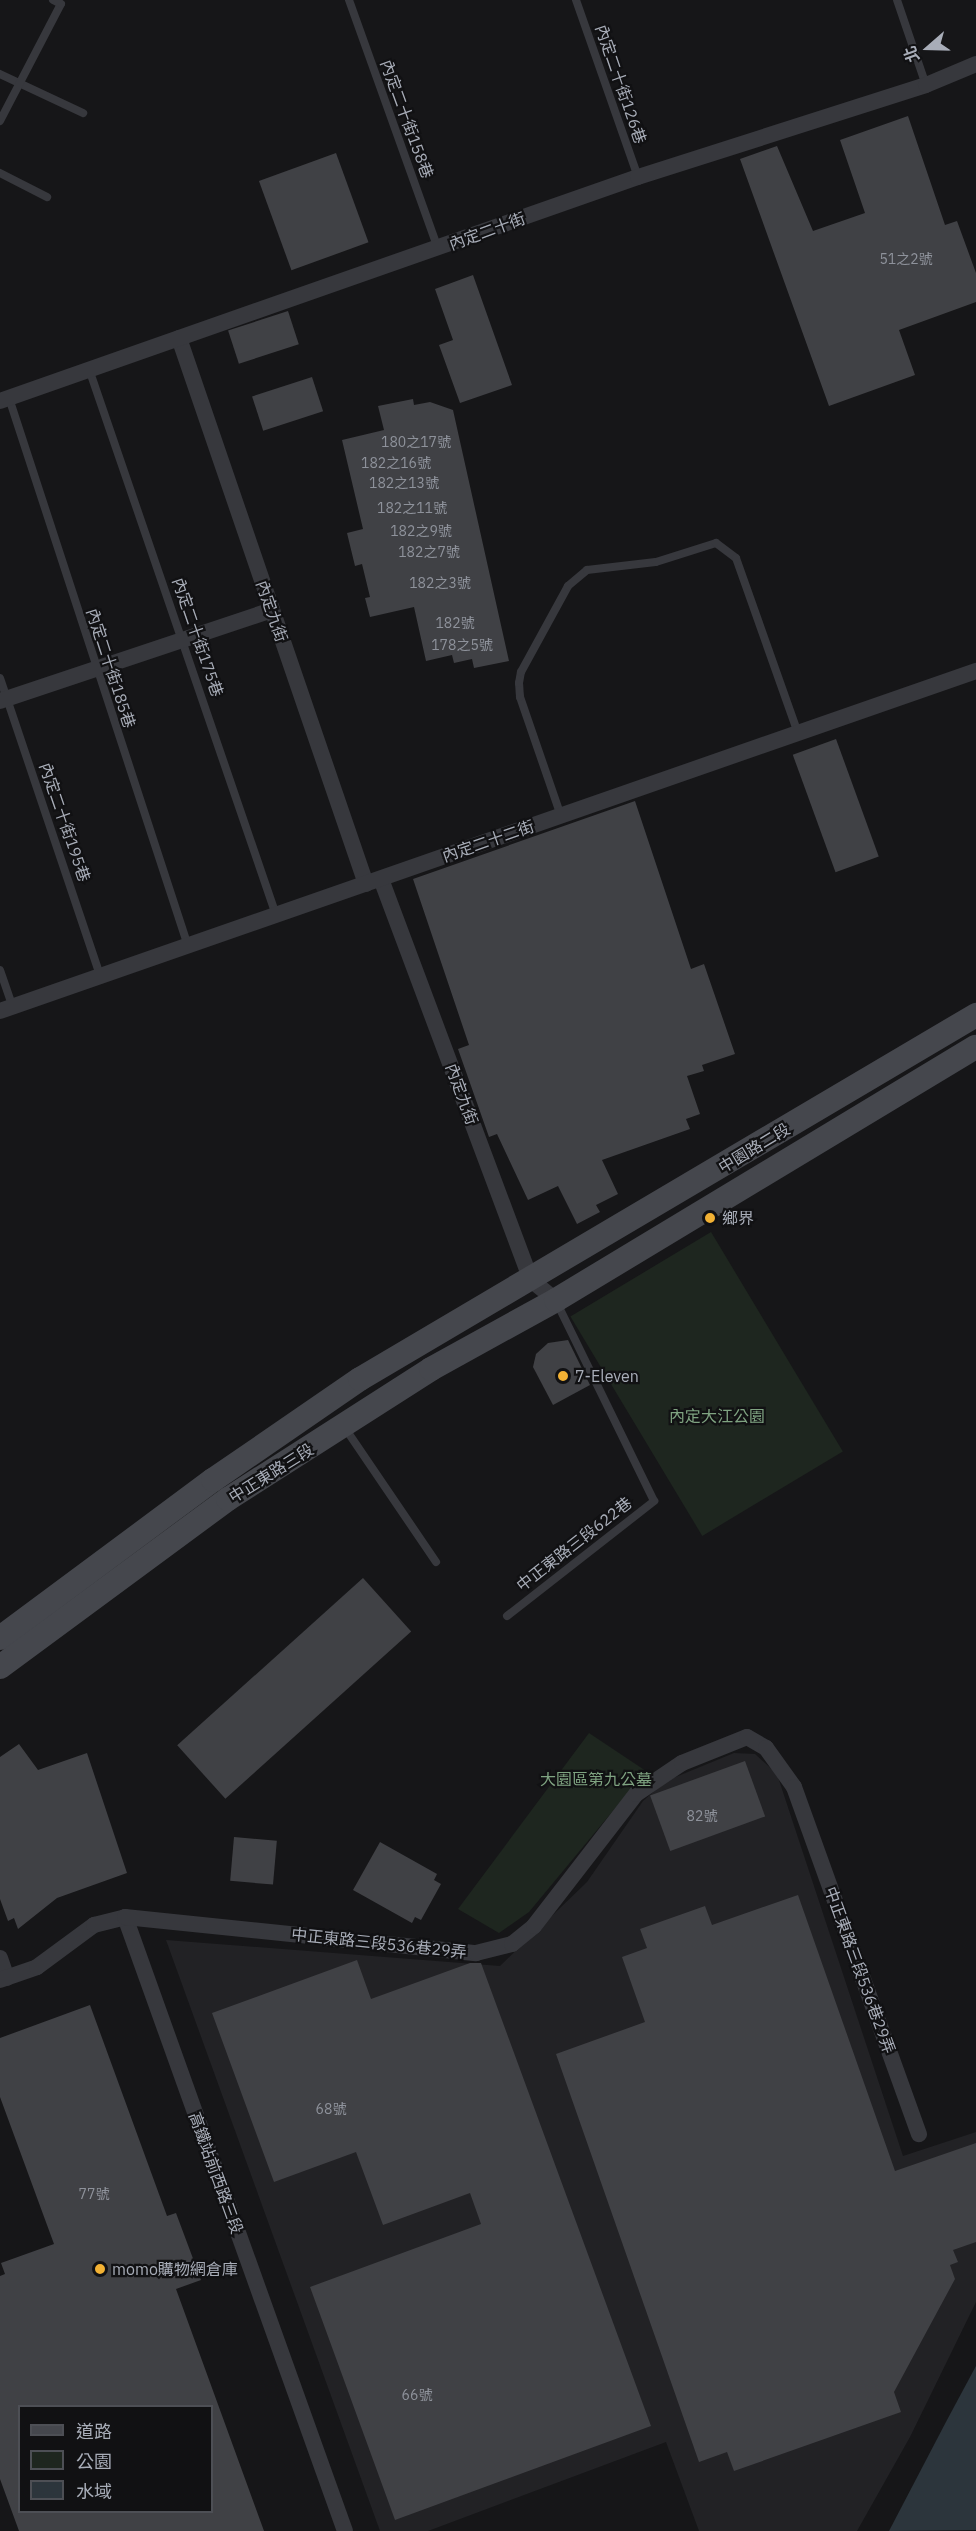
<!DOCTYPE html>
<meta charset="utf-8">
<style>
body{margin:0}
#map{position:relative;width:976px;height:2531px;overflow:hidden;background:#161618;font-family:"IBM Plex Sans","Noto Sans TC",sans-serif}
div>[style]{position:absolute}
.built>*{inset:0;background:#222225}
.green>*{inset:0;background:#1e261f;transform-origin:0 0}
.water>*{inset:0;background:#2c353c}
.building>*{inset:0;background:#404145;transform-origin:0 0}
.lane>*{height:8px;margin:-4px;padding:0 4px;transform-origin:4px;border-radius:4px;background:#37383d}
.street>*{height:16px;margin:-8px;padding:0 8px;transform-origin:8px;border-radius:8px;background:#37383d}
.secondary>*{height:24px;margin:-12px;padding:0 12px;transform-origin:12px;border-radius:12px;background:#45474d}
.dots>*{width:16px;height:16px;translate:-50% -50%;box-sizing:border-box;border:3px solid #111113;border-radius:50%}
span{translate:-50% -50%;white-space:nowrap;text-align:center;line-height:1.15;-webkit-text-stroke:4.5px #111113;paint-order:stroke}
.number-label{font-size:14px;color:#8e929b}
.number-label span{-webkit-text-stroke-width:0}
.street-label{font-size:16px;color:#a8adb8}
.poi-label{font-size:16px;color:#a8adb8}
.left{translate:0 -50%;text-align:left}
.park-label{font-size:16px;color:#7fa381}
.legend{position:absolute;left:18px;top:2405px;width:195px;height:108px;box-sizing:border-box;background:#111113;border:2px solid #4d4f55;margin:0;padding:8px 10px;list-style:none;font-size:18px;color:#a8adb8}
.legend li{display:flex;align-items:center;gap:12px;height:30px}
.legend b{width:30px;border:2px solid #4d4f55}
.north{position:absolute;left:898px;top:18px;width:60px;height:60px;-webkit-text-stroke:4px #111113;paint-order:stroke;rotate:250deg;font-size:16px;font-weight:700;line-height:24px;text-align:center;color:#a8adb8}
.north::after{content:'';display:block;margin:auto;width:21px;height:27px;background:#a8adb8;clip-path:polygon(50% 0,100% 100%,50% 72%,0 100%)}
</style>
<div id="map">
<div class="built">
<div style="clip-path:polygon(734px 1753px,755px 1754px,777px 1774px,903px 2156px,976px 2132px,976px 2302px,910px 2437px,857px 2531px,699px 2531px,666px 2442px,428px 2531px,380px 2531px,166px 1940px,500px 1966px,587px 1882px,643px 1801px,666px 1781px)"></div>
</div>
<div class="green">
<div style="left:711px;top:1232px;width:256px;height:164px;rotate:59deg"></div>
<div style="clip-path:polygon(589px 1733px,646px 1771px,529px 1912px,499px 1933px,458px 1909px)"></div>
</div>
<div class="water">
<div style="clip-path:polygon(976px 2366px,976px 2530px,889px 2531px,947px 2420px)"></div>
</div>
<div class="building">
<div style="clip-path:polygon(908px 116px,945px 225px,957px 221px,976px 273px,976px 302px,899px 330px,915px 375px,829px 406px,740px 159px,777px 146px,813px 231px,865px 213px,840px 140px)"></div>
<div style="left:336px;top:153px;width:95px;height:82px;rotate:70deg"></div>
<div style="clip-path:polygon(473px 275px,512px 385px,460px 403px,439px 345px,453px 340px,435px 289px)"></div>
<div style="left:288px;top:311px;width:35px;height:63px;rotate:72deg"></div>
<div style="left:312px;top:377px;width:36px;height:63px;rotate:72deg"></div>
<div style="clip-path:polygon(413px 399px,414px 405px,430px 402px,453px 410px,509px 661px,474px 668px,472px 659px,454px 663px,452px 655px,426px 661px,414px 607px,370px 617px,365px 598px,370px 597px,362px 564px,355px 566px,347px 533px,363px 529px,342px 440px,384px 430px,378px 406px)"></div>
<div style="left:836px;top:739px;width:125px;height:46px;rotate:70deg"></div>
<div style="clip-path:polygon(635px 801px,691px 969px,704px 964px,735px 1054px,702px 1065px,704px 1071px,687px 1076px,700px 1114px,686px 1119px,690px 1129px,602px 1160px,618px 1194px,596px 1205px,600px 1212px,577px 1224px,558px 1186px,528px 1200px,497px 1134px,489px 1137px,458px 1049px,469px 1045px,413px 879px)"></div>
<div style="clip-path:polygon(568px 1340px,590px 1385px,553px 1405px,533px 1367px,536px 1354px,548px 1343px)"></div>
<div style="left:363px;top:1578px;width:72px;height:250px;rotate:48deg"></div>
<div style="clip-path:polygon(19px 1744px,38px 1770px,87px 1753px,127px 1873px,57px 1898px,18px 1929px,14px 1918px,8px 1921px,0 1899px,0 1757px)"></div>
<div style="left:745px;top:1761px;width:59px;height:101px;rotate:70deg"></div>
<div style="left:234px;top:1837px;width:43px;height:44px;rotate:5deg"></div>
<div style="clip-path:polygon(380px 1842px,437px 1874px,434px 1880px,441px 1884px,421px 1920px,415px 1917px,412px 1923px,353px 1890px)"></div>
<div style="clip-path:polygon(798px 1895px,895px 2171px,976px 2143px,976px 2242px,953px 2250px,958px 2262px,950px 2265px,955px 2279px,894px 2392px,901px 2412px,734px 2471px,727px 2452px,699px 2462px,556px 2054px,645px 2022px,622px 1957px,647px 1948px,640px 1929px,705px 1906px,712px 1925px)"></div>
<div style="clip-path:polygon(357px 1960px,371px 1999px,470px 1963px,481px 1963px,651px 2426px,395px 2520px,310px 2287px,481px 2224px,470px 2193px,383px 2225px,356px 2152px,274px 2182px,212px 2013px)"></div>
<div style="clip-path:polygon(evenodd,90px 2005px,167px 2216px,176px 2213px,201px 2280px,176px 2289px,264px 2531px,19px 2531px,0 2479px,0 2276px,5px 2274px,1px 2263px,54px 2244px,0 2097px,0 2038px,90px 2005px,20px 2406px,212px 2406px,212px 2511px,20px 2511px,20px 2406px)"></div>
</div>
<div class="lane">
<div style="left:349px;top:0;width:263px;rotate:70.3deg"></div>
<div style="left:576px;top:0;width:188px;rotate:70.7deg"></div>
<div style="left:897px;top:0;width:90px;rotate:71.2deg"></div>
<div style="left:0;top:74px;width:92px;rotate:25.2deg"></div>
<div style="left:0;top:121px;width:132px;rotate:-62.5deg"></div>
<div style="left:61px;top:4px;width:9px;rotate:-153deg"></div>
<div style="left:0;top:173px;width:53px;rotate:27.1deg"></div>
<div style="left:89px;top:369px;width:577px;rotate:71.09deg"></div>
<div style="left:9px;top:398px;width:576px;rotate:71.91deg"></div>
<div style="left:0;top:678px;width:314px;rotate:71.4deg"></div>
<div style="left:561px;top:816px;width:126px;rotate:-109deg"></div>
<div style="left:520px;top:697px;width:14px;rotate:-94deg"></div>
<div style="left:519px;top:683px;width:11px;rotate:-80deg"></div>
<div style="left:521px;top:672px;width:98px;rotate:-61.3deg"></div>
<div style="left:568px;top:586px;width:25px;rotate:-40deg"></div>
<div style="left:587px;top:570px;width:69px;rotate:-6.6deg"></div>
<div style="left:656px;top:562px;width:63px;rotate:-17.6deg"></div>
<div style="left:716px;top:543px;width:25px;rotate:37deg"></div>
<div style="left:736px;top:558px;width:186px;rotate:70.5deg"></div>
<div style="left:0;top:970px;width:39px;rotate:71deg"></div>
<div style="left:345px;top:1428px;width:162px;rotate:55.8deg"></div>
<div style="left:507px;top:1616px;width:187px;rotate:-38deg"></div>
<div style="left:654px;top:1501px;width:223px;rotate:-116.1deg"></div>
</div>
<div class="street">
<div style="left:179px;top:338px;width:577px;rotate:71.09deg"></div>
<div style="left:0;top:401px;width:676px;rotate:-19.35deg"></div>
<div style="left:638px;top:177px;width:302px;rotate:-17.7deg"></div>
<div style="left:926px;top:85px;width:54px;rotate:-22.8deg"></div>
<div style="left:0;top:701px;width:287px;rotate:-18.5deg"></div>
<div style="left:381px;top:879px;width:428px;rotate:69.5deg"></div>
<div style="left:531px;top:1280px;width:32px;rotate:39deg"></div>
<div style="left:0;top:1011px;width:1034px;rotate:-19.21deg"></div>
<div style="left:125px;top:1917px;width:652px;rotate:70.29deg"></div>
<div style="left:0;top:1958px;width:21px;rotate:71deg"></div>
<div style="left:0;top:1980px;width:39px;rotate:-19deg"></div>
<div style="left:37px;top:1967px;width:71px;rotate:-36.4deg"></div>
<div style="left:94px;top:1925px;width:32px;rotate:-14deg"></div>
<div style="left:125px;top:1917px;width:353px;rotate:5.9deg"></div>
<div style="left:476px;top:1953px;width:37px;rotate:-14deg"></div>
<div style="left:512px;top:1944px;width:28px;rotate:-39deg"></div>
<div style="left:534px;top:1926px;width:167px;rotate:-52.3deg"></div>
<div style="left:636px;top:1794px;width:55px;rotate:-34deg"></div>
<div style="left:682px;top:1763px;width:70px;rotate:-21.8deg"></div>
<div style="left:747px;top:1737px;width:22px;rotate:30deg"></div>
<div style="left:766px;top:1748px;width:48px;rotate:54.3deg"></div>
<div style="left:794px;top:1787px;width:369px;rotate:70.2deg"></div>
</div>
<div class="secondary">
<div style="left:0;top:1638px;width:265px;rotate:-36.6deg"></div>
<div style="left:213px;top:1480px;width:178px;rotate:-34.5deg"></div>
<div style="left:360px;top:1379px;width:716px;rotate:-30.58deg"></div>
<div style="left:0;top:1667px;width:283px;rotate:-36.4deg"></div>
<div style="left:228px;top:1499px;width:241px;rotate:-32.6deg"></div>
<div style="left:431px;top:1369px;width:143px;rotate:-28.9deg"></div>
<div style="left:556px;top:1300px;width:490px;rotate:-31.1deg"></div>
</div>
<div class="dots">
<div style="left:710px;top:1218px;background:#f2b134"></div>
<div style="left:563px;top:1376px;background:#f2b134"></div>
<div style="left:100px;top:2269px;background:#f2b134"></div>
</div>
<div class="number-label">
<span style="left:906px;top:259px">51之2號</span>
<span style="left:416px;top:442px">180之17號</span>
<span style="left:396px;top:463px">182之16號</span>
<span style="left:404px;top:483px">182之13號</span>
<span style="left:412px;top:508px">182之11號</span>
<span style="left:421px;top:531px">182之9號</span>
<span style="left:429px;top:552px">182之7號</span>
<span style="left:440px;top:583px">182之3號</span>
<span style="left:455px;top:623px">182號</span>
<span style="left:462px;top:645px">178之5號</span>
<span style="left:702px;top:1816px">82號</span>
<span style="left:331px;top:2109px">68號</span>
<span style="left:94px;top:2194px">77號</span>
<span style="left:417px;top:2395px">66號</span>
</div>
<div class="street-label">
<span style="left:621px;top:84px;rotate:71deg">內定二十街126巷</span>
<span style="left:407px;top:119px;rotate:70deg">內定二十街158巷</span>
<span style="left:487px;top:231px;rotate:-20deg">內定二十街</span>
<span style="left:272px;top:611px;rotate:71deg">內定九街</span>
<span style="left:198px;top:637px;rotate:71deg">內定二十街175巷</span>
<span style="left:111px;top:668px;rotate:72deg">內定二十街185巷</span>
<span style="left:65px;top:822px;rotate:71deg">內定二十街195巷</span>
<span style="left:488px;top:841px;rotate:-19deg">內定二十二街</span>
<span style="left:462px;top:1094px;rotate:70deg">內定九街</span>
<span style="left:754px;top:1148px;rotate:-31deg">中園路二段</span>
<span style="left:271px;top:1473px;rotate:-32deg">中正東路三段</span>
<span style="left:574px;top:1544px;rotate:-38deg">中正東路三段622巷</span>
<span style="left:379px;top:1943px;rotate:6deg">中正東路三段536巷29弄</span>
<span style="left:860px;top:1970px;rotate:70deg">中正東路三段536巷29弄</span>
<span style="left:216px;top:2173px;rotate:70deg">高鐵站前西路三段</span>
</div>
<div class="poi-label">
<span class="left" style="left:722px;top:1218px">鄉界</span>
<span class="left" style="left:575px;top:1376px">7-Eleven</span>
<span class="left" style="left:112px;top:2269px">momo購物網倉庫</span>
</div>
<div class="park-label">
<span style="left:717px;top:1416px">內定大江公園</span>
<span style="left:596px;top:1779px">大園區第九公墓</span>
</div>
<ul class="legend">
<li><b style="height:8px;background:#45474d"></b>道路</li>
<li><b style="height:16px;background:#1e261f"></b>公園</li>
<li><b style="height:16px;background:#2c353c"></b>水域</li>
</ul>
<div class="north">北</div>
</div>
